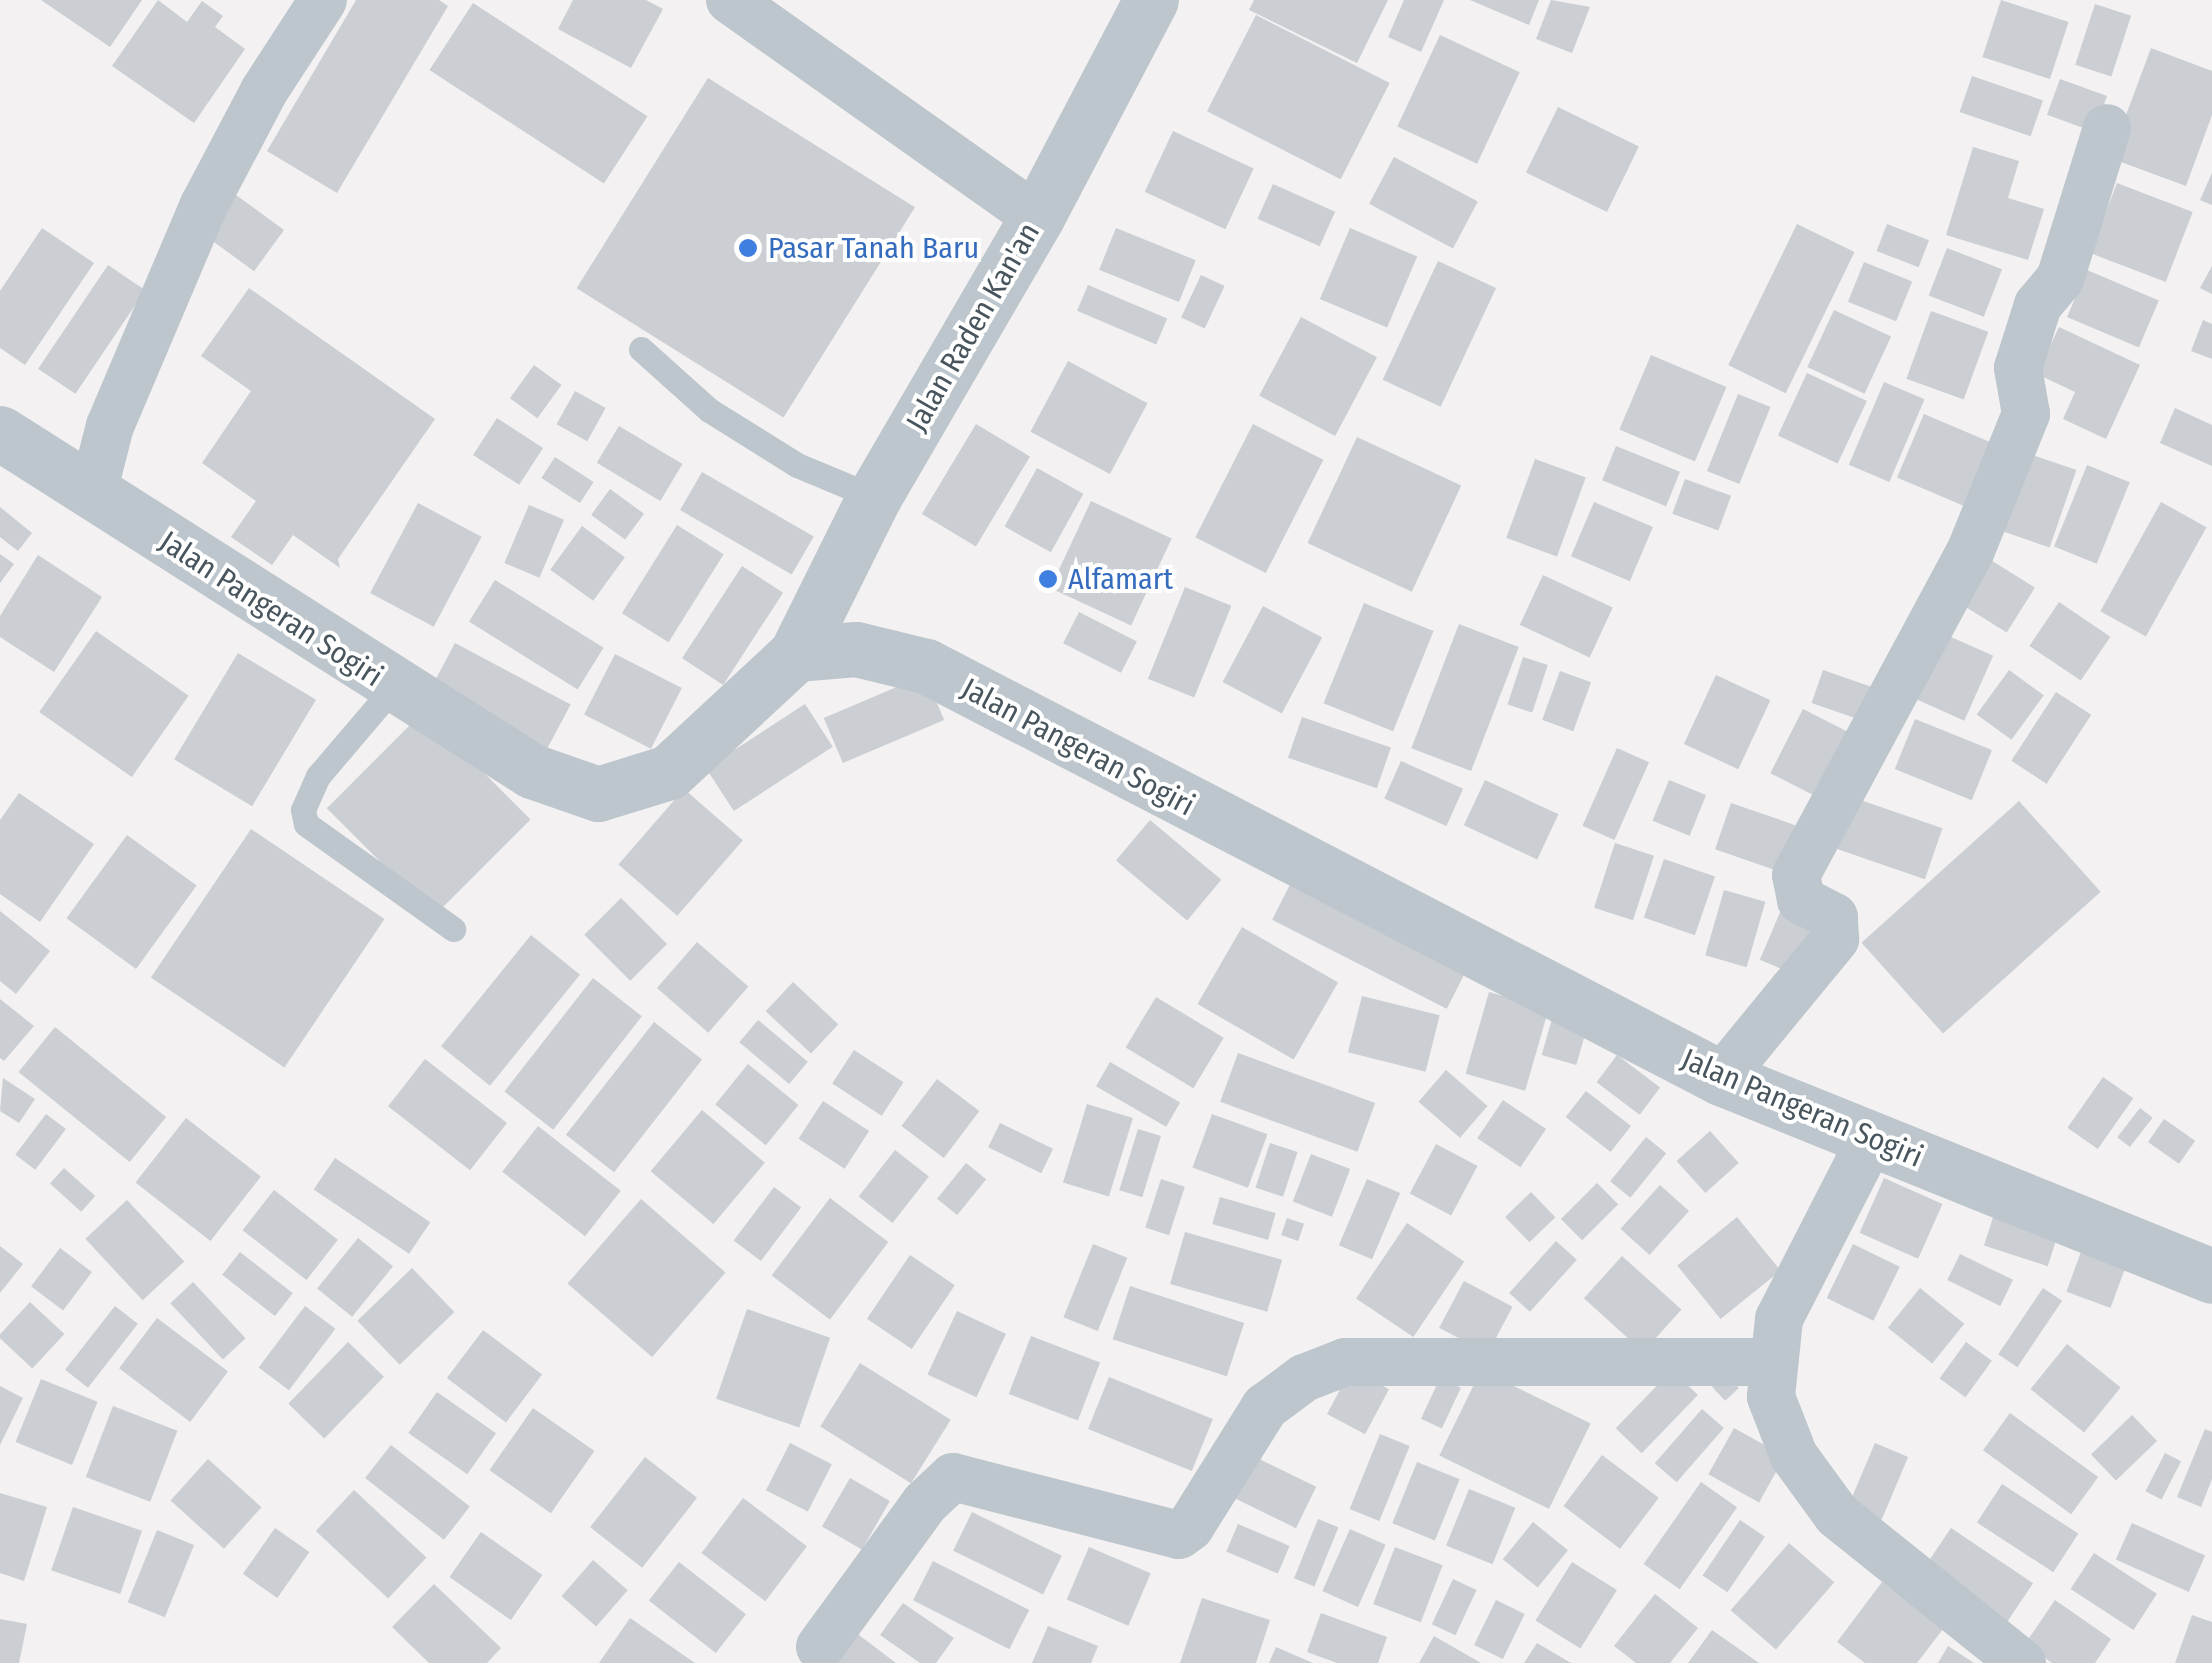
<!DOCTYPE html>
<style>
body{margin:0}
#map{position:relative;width:2212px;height:1663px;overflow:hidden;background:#f3f1f1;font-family:"Fira Sans Condensed",sans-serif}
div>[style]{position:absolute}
.building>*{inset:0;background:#cbced3;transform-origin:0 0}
.service>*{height:25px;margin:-12.5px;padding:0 12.5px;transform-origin:12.5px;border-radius:12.5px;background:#bdc6cc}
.minor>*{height:48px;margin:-24px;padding:0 24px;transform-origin:24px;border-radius:24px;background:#bdc6cc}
.tertiary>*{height:55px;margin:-27.5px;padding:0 27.5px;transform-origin:27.5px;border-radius:27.5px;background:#bdc6cc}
.dots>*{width:28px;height:28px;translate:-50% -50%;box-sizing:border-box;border:5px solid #fff;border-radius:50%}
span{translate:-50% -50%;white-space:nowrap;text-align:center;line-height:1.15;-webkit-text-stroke:8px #fff;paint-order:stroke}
.shop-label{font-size:30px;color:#366cbe}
.left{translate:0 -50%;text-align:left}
.street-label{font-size:30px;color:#49555d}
</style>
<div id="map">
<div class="building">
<div style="clip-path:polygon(41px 0,142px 0,110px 47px)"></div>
<div style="clip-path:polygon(158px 0,187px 22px,202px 1px,223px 16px,215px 27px,245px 49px,194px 123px,112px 66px)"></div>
<div style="clip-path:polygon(356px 0,439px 0,448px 6px,337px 193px,267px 151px)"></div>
<div style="clip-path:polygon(573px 0,646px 0,663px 9px,631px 68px,558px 29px)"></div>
<div style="clip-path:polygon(1254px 0,1388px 0,1357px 63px,1249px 10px)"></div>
<div style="clip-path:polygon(1404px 0,1444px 0,1421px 52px,1388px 37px)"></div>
<div style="clip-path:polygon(1470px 0,1539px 0,1529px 25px)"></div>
<div style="clip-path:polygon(1551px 0,1590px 7px,1572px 53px,1536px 39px)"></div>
<div style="left:2001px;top:0;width:71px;height:60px;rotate:18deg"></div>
<div style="left:473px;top:3px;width:208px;height:80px;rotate:33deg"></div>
<div style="left:2095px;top:4px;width:38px;height:64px;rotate:18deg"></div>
<div style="left:1256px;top:15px;width:150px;height:108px;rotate:27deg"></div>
<div style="left:1440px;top:35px;width:88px;height:101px;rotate:25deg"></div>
<div style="clip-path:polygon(2151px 48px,2212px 71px,2212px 115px,2186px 186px,2110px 158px)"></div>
<div style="left:1972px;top:76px;width:75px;height:38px;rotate:19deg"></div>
<div style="left:708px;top:78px;width:244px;height:248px;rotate:32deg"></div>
<div style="left:2060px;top:79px;width:50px;height:38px;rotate:20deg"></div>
<div style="left:1558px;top:107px;width:90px;height:73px;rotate:26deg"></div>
<div style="left:1173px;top:131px;width:89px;height:67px;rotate:25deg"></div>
<div style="clip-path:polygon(1973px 147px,2019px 161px,2008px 198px,2044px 209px,2028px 260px,1946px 235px)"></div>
<div style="left:1394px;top:157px;width:95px;height:53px;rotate:28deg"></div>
<div style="clip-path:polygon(2212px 173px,2212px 205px,2200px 200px)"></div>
<div style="left:2117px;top:183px;width:81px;height:75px;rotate:21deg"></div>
<div style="left:1273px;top:184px;width:68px;height:38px;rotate:24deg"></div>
<div style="left:225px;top:187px;width:73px;height:51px;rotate:36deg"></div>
<div style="left:1797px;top:224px;width:64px;height:157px;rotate:26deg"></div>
<div style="left:1887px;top:224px;width:45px;height:29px;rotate:21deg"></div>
<div style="clip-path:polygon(42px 228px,94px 263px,25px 365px,0 348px,0 291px)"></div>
<div style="left:1116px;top:228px;width:86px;height:45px;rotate:22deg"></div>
<div style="left:1350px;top:228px;width:73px;height:77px;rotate:23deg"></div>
<div style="left:1947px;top:248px;width:59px;height:51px;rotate:21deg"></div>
<div style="left:1438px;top:261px;width:64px;height:131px;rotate:25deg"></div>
<div style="left:1864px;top:262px;width:52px;height:43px;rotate:22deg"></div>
<div style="left:108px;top:265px;width:45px;height:125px;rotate:34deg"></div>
<div style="clip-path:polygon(2212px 266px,2212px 294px,2200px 288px)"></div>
<div style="left:2087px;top:270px;width:78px;height:51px;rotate:23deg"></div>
<div style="left:1201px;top:275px;width:26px;height:47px;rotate:25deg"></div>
<div style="left:1088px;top:285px;width:86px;height:28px;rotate:23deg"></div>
<div style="clip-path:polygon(249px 288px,435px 419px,338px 559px,340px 568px,293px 535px,272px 565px,231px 537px,256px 501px,202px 463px,251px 391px,201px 356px)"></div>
<div style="left:1834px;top:310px;width:63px;height:63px;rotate:25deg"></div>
<div style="left:1931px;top:311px;width:61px;height:72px;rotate:20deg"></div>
<div style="left:1301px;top:317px;width:86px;height:89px;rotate:28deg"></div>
<div style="clip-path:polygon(2203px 320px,2212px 324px,2212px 359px,2191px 351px)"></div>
<div style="clip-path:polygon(2059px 327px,2140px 365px,2106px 439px,2063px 419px,2075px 392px,2037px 374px)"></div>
<div style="left:1651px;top:355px;width:82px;height:81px;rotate:23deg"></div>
<div style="left:1068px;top:361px;width:90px;height:80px;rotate:28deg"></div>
<div style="left:534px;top:365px;width:34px;height:41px;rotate:36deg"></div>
<div style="left:1807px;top:373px;width:66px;height:69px;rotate:25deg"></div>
<div style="left:1884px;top:382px;width:44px;height:90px;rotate:23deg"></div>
<div style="left:575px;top:391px;width:35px;height:38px;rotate:29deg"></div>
<div style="left:1738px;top:394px;width:35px;height:83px;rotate:22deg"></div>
<div style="clip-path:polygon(2175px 408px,2212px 425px,2212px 466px,2160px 443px)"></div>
<div style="left:1924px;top:414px;width:78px;height:69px;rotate:23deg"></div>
<div style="left:497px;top:418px;width:55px;height:44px;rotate:33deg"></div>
<div style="left:976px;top:424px;width:63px;height:105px;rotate:31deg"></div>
<div style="left:1253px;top:424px;width:79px;height:127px;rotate:27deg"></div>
<div style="left:619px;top:426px;width:74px;height:43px;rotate:31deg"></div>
<div style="left:1357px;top:437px;width:115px;height:117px;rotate:25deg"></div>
<div style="left:1616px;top:446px;width:69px;height:37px;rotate:22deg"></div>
<div style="left:2030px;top:454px;width:49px;height:82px;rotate:19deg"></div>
<div style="left:555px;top:457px;width:46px;height:25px;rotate:33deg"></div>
<div style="left:1535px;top:459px;width:54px;height:84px;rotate:20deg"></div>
<div style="left:2087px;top:465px;width:46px;height:88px;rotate:22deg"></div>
<div style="left:1037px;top:468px;width:53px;height:67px;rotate:29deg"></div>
<div style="left:702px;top:472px;width:129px;height:44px;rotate:30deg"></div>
<div style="left:1685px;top:479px;width:49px;height:37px;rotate:20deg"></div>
<div style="left:610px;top:489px;width:42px;height:32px;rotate:36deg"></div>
<div style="left:1091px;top:501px;width:89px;height:96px;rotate:25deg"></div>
<div style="left:1594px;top:502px;width:64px;height:59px;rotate:23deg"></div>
<div style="left:2161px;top:502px;width:52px;height:125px;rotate:29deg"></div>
<div style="left:418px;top:503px;width:72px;height:102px;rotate:28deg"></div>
<div style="left:529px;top:505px;width:38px;height:63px;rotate:23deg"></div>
<div style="clip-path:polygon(0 507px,32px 533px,18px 551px,0 537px)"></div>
<div style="left:677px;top:525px;width:55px;height:104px;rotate:32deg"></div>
<div style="left:582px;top:526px;width:53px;height:54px;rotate:36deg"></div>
<div style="clip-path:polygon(0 554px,14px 564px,0 583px)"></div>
<div style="clip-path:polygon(38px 555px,102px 597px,54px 672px,0 637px,0 616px)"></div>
<div style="left:1989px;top:559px;width:54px;height:53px;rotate:32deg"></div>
<div style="left:742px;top:566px;width:49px;height:110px;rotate:33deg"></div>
<div style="left:1543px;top:575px;width:77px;height:55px;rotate:25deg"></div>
<div style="left:495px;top:580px;width:128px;height:49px;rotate:32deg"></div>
<div style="left:1185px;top:587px;width:50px;height:99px;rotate:22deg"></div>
<div style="left:2059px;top:602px;width:62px;height:53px;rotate:34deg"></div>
<div style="left:1364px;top:603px;width:75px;height:108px;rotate:22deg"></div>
<div style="left:1263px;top:606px;width:67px;height:86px;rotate:28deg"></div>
<div style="left:1079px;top:612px;width:65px;height:35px;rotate:27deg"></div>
<div style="left:1459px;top:624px;width:64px;height:133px;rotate:21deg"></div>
<div style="left:96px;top:631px;width:113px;height:99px;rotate:35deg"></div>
<div style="left:1942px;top:633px;width:56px;height:71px;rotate:24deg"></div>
<div style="left:455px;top:643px;width:131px;height:51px;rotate:28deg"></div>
<div style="left:238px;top:653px;width:91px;height:124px;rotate:31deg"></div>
<div style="left:615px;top:654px;width:75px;height:68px;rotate:27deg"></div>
<div style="left:1523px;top:657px;width:26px;height:50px;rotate:18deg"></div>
<div style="left:1823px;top:670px;width:58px;height:35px;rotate:19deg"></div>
<div style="left:2009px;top:670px;width:43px;height:55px;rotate:36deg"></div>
<div style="left:1560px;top:671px;width:33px;height:52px;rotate:20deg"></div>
<div style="left:925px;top:675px;width:49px;height:110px;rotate:67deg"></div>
<div style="left:1716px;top:675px;width:60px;height:76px;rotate:25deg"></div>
<div style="left:2056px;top:692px;width:42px;height:82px;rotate:33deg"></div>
<div style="left:805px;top:704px;width:51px;height:118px;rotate:57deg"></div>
<div style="left:1803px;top:709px;width:54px;height:72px;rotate:27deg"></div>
<div style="left:423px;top:712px;width:152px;height:136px;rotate:45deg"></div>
<div style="left:1302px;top:717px;width:94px;height:43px;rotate:19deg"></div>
<div style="left:1915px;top:719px;width:83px;height:54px;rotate:22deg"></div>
<div style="left:1617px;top:748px;width:35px;height:85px;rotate:24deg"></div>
<div style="left:1401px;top:761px;width:68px;height:41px;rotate:24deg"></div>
<div style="left:1485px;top:780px;width:81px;height:50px;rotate:25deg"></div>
<div style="left:1669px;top:780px;width:40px;height:44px;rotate:22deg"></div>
<div style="left:684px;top:789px;width:78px;height:100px;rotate:41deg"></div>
<div style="clip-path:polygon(19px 793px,94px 844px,40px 922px,0 894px,0 820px)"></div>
<div style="left:1846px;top:795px;width:102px;height:54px;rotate:19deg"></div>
<div style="left:2019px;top:801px;width:122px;height:212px;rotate:48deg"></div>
<div style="left:1731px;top:803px;width:68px;height:49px;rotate:19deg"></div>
<div style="left:1150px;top:820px;width:93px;height:53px;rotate:40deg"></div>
<div style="left:251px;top:829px;width:161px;height:179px;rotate:34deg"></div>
<div style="left:127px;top:835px;width:86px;height:103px;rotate:36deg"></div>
<div style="left:1615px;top:843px;width:41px;height:68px;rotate:18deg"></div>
<div style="left:1664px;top:859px;width:54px;height:62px;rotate:19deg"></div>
<div style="left:1298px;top:869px;width:196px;height:57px;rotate:27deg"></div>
<div style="left:1724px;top:890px;width:43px;height:68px;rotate:16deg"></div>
<div style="left:621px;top:898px;width:65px;height:52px;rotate:45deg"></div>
<div style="left:1781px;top:910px;width:39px;height:54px;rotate:23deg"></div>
<div style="clip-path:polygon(0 911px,50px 951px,16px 994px,0 981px)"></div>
<div style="left:1242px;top:927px;width:111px;height:89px;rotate:30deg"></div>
<div style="left:531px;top:935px;width:63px;height:143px;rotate:39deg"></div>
<div style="left:697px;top:942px;width:68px;height:61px;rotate:41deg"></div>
<div style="left:593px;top:978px;width:62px;height:144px;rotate:38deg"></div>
<div style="left:793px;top:982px;width:62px;height:40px;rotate:43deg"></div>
<div style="left:1489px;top:992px;width:62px;height:85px;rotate:16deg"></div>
<div style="left:1362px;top:996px;width:80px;height:58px;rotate:14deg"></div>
<div style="left:1156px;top:997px;width:79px;height:59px;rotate:31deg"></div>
<div style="clip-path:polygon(0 999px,34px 1026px,4px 1061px,0 1058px)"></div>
<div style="left:1556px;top:1005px;width:36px;height:52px;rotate:16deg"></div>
<div style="left:758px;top:1020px;width:65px;height:29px;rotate:40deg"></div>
<div style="left:654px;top:1022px;width:61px;height:143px;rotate:38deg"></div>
<div style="left:55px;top:1027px;width:143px;height:58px;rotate:39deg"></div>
<div style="left:854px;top:1050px;width:59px;height:40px;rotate:33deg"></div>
<div style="left:1238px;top:1053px;width:146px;height:52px;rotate:20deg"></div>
<div style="left:1617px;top:1055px;width:54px;height:34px;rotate:37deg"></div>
<div style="left:425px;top:1059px;width:104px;height:60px;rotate:38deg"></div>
<div style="left:1110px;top:1062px;width:81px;height:28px;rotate:30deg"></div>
<div style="left:748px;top:1064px;width:65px;height:52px;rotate:39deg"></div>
<div style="left:1446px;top:1070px;width:55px;height:42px;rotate:41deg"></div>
<div style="left:2103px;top:1077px;width:37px;height:62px;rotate:35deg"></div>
<div style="clip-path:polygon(3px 1078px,35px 1099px,19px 1123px,0 1111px)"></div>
<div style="left:937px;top:1079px;width:53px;height:59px;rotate:37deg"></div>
<div style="left:1586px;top:1091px;width:57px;height:33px;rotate:38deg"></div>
<div style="left:1503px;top:1100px;width:52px;height:46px;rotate:34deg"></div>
<div style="left:823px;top:1101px;width:55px;height:45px;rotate:33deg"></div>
<div style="left:1087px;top:1104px;width:48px;height:82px;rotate:17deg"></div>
<div style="left:2140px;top:1108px;width:16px;height:37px;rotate:38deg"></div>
<div style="left:702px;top:1110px;width:82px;height:80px;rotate:40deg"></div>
<div style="left:46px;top:1114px;width:25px;height:51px;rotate:37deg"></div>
<div style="left:1212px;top:1114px;width:59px;height:57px;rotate:20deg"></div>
<div style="left:186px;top:1118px;width:95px;height:82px;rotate:38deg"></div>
<div style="left:2164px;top:1119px;width:38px;height:28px;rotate:35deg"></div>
<div style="left:1000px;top:1123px;width:59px;height:27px;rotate:26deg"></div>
<div style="left:538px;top:1126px;width:105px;height:58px;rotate:38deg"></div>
<div style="left:1138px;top:1129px;width:24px;height:64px;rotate:17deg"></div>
<div style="left:1710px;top:1131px;width:43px;height:45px;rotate:48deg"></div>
<div style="left:1646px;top:1137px;width:26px;height:57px;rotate:39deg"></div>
<div style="left:1270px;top:1143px;width:29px;height:47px;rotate:18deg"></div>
<div style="left:1436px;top:1144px;width:47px;height:56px;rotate:28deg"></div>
<div style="left:895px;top:1150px;width:43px;height:59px;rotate:38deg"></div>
<div style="left:1311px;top:1154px;width:42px;height:51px;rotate:21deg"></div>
<div style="left:335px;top:1158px;width:115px;height:38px;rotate:34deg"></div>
<div style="left:966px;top:1163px;width:26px;height:46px;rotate:39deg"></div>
<div style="left:64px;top:1168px;width:42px;height:21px;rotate:42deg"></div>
<div style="left:1884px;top:1178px;width:64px;height:60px;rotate:24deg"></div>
<div style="left:1161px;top:1179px;width:25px;height:51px;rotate:18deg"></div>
<div style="left:1367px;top:1179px;width:36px;height:72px;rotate:23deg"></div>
<div style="left:1597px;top:1183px;width:30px;height:51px;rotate:45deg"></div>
<div style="left:1660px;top:1185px;width:39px;height:59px;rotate:42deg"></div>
<div style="left:774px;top:1187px;width:34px;height:67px;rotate:37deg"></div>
<div style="left:274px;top:1190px;width:81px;height:51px;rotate:38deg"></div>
<div style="left:1531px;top:1192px;width:35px;height:36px;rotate:46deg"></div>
<div style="left:2000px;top:1196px;width:67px;height:52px;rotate:18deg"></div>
<div style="left:1220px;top:1197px;width:58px;height:28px;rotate:16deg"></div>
<div style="left:830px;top:1198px;width:73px;height:97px;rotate:37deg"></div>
<div style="left:641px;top:1199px;width:112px;height:112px;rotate:41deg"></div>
<div style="left:127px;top:1200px;width:84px;height:57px;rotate:47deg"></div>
<div style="left:1737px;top:1217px;width:69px;height:77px;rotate:51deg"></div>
<div style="left:1287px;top:1218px;width:18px;height:18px;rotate:19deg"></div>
<div style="left:1407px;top:1223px;width:69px;height:91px;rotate:34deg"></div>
<div style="left:2090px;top:1227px;width:47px;height:69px;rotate:20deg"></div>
<div style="left:1185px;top:1232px;width:101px;height:54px;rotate:16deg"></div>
<div style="left:358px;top:1238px;width:45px;height:65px;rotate:39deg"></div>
<div style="left:1556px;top:1241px;width:28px;height:70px;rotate:42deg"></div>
<div style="left:1093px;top:1244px;width:37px;height:79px;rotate:22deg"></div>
<div style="left:1853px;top:1244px;width:52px;height:60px;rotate:26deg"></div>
<div style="clip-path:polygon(0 1246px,23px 1264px,0 1293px)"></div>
<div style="left:60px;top:1248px;width:40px;height:48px;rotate:37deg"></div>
<div style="left:240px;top:1252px;width:67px;height:29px;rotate:38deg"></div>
<div style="left:1960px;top:1254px;width:59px;height:29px;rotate:26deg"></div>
<div style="left:910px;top:1255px;width:54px;height:77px;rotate:34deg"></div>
<div style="left:1622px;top:1256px;width:80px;height:57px;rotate:42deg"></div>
<div style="left:412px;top:1268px;width:61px;height:76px;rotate:46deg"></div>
<div style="left:1464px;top:1281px;width:55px;height:53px;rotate:28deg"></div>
<div style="left:193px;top:1282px;width:77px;height:31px;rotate:47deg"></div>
<div style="left:1130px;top:1286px;width:120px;height:56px;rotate:18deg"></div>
<div style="left:1920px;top:1288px;width:57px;height:51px;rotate:39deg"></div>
<div style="left:2043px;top:1288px;width:23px;height:80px;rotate:34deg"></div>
<div style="left:30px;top:1302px;width:47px;height:47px;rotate:43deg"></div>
<div style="left:115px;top:1306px;width:29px;height:81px;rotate:38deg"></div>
<div style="left:305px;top:1306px;width:38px;height:77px;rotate:37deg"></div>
<div style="left:747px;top:1309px;width:88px;height:95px;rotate:19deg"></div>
<div style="left:957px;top:1311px;width:54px;height:70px;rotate:25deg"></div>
<div style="left:157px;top:1318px;width:89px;height:63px;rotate:37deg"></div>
<div style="left:483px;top:1330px;width:74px;height:60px;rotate:37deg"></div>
<div style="left:1031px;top:1336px;width:74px;height:62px;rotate:21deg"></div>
<div style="left:348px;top:1342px;width:50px;height:86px;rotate:44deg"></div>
<div style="left:1966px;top:1342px;width:32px;height:45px;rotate:36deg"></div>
<div style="left:2067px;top:1344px;width:69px;height:58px;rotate:39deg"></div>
<div style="left:860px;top:1363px;width:107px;height:75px;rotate:32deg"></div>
<div style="left:1351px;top:1369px;width:43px;height:51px;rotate:28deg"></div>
<div style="left:1481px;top:1370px;width:122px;height:95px;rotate:26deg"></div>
<div style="left:1672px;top:1370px;width:36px;height:81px;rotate:44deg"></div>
<div style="left:1726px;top:1374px;width:19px;height:19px;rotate:47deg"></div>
<div style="left:1109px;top:1377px;width:112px;height:56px;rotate:22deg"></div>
<div style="left:1440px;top:1378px;width:23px;height:45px;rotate:25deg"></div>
<div style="left:41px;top:1379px;width:61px;height:68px;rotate:22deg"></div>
<div style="clip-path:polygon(0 1386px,23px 1398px,0 1445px)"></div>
<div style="left:437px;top:1392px;width:72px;height:50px;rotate:35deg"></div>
<div style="left:113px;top:1406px;width:69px;height:76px;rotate:21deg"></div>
<div style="left:533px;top:1408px;width:75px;height:76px;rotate:35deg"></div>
<div style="left:1702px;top:1409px;width:29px;height:72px;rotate:41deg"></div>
<div style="left:2010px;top:1413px;width:109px;height:46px;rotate:36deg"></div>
<div style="left:2132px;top:1415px;width:36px;height:57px;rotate:46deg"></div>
<div style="left:1734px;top:1428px;width:58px;height:53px;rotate:29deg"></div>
<div style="clip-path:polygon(2205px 1429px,2212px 1432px,2212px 1479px,2201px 1507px,2177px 1497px)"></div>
<div style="left:1380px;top:1434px;width:32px;height:81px;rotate:22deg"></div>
<div style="left:790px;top:1443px;width:47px;height:53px;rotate:27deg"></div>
<div style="left:1875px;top:1443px;width:36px;height:70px;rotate:23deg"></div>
<div style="left:391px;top:1445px;width:100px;height:42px;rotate:38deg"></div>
<div style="left:2165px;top:1453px;width:18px;height:43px;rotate:27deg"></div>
<div style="left:1602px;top:1455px;width:71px;height:64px;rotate:37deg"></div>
<div style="left:645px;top:1457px;width:66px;height:89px;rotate:38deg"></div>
<div style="left:1255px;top:1457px;width:68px;height:46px;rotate:26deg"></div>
<div style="left:208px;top:1459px;width:72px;height:56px;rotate:42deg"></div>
<div style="left:1417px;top:1462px;width:46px;height:66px;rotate:22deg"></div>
<div style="left:850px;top:1478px;width:46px;height:56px;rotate:30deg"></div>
<div style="left:1701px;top:1482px;width:44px;height:100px;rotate:35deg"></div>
<div style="left:2002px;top:1484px;width:91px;height:46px;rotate:33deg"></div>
<div style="left:1469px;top:1489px;width:50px;height:61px;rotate:22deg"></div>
<div style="left:354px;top:1490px;width:99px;height:56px;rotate:43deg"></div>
<div style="clip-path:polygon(0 1493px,47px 1507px,24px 1581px,0 1573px)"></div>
<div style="left:743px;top:1498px;width:80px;height:69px;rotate:37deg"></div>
<div style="left:73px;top:1507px;width:73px;height:67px;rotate:19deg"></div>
<div style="left:972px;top:1512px;width:100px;height:43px;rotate:26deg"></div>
<div style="left:1318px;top:1519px;width:22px;height:64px;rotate:22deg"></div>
<div style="left:1740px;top:1520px;width:30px;height:67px;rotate:34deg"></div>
<div style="left:1533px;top:1522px;width:45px;height:48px;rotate:39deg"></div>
<div style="left:2132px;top:1523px;width:80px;height:40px;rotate:24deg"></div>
<div style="left:1238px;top:1524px;width:56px;height:30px;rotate:23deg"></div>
<div style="left:275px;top:1528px;width:42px;height:56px;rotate:35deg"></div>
<div style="left:1951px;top:1528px;width:99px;height:52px;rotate:34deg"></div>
<div style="left:1350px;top:1529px;width:39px;height:68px;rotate:24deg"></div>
<div style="left:157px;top:1530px;width:40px;height:78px;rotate:22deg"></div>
<div style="left:481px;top:1532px;width:75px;height:55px;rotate:35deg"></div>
<div style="left:1789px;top:1543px;width:60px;height:89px;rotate:41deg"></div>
<div style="left:1089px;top:1547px;width:67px;height:57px;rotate:23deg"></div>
<div style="left:1395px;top:1547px;width:51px;height:61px;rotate:21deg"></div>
<div style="left:2094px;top:1553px;width:75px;height:43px;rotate:33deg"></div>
<div style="left:593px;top:1560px;width:46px;height:48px;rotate:41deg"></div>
<div style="left:933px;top:1561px;width:108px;height:44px;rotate:27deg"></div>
<div style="left:679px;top:1562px;width:85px;height:49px;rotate:38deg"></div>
<div style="left:1572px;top:1562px;width:53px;height:69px;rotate:32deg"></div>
<div style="left:1453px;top:1579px;width:26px;height:50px;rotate:25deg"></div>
<div style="clip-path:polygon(1882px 1582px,1943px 1629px,1917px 1663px,1865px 1663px,1837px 1642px)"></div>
<div style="clip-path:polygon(434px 1584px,501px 1648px,487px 1663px,429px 1663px,392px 1627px)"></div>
<div style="clip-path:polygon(1655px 1594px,1698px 1628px,1670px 1663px,1636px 1663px,1614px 1646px)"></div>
<div style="clip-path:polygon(1202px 1598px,1270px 1620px,1256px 1663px,1180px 1663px)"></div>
<div style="left:1496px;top:1600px;width:32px;height:50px;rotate:26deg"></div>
<div style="clip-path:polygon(2055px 1600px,2111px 1639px,2095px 1663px,2052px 1663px,2025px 1644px)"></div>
<div style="clip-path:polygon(903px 1603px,954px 1638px,936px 1663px,920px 1663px,880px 1635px)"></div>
<div style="clip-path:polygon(1321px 1613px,1387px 1637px,1378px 1663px,1337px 1663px,1307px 1652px)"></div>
<div style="clip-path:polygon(2192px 1615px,2212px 1622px,2212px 1663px,2175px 1663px)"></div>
<div style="clip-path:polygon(630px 1618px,695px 1663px,599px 1663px)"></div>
<div style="clip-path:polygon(0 1619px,27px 1624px,19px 1663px,0 1663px)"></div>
<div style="clip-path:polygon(1048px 1626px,1098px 1646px,1091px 1663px,1032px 1663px)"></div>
<div style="clip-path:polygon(1712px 1630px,1759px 1663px,1688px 1663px)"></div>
<div style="clip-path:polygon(855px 1632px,896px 1663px,832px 1663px)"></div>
<div style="clip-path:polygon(1434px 1636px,1481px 1663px,1419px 1663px)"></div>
<div style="clip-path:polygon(1537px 1643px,1571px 1663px,1524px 1663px)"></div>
<div style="clip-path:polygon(1948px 1646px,1974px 1663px,1938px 1663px)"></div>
<div style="clip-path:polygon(1276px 1647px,1313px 1663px,1269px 1663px)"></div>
</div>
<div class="service">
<div style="left:641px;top:349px;width:91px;rotate:41.9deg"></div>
<div style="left:709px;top:410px;width:104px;rotate:32deg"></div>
<div style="left:797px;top:465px;width:83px;rotate:22.6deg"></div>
<div style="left:393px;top:688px;width:116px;rotate:130.4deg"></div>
<div style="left:318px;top:776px;width:37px;rotate:114deg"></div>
<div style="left:303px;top:810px;width:14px;rotate:78deg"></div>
<div style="left:306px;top:824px;width:181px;rotate:35.5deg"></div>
</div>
<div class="minor">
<div style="left:730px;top:0;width:376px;rotate:35.3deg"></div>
<div style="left:93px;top:492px;width:68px;rotate:-75.6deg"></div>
<div style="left:110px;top:426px;width:240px;rotate:-67deg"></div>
<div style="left:204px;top:205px;width:129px;rotate:-62.2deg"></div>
<div style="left:264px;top:91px;width:108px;rotate:-57deg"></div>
<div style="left:1721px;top:1078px;width:180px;rotate:-50.6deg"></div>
<div style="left:1835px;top:939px;width:22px;rotate:-93deg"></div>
<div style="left:1834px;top:917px;width:37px;rotate:-153deg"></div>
<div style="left:1801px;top:900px;width:25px;rotate:-101deg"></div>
<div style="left:1796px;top:875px;width:369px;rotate:-61.7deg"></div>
<div style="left:1971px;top:550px;width:147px;rotate:-68deg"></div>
<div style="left:2026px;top:414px;width:47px;rotate:-99.9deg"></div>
<div style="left:2018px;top:368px;width:66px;rotate:-72.4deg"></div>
<div style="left:2038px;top:305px;width:34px;rotate:-50deg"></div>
<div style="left:2060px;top:279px;width:158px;rotate:-72.7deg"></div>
<div style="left:1871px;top:1139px;width:202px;rotate:117.1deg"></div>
<div style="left:1779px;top:1319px;width:78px;rotate:95.9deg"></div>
<div style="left:1771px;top:1397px;width:63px;rotate:68.7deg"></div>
<div style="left:1794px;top:1456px;width:73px;rotate:53.9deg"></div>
<div style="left:1837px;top:1515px;width:237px;rotate:38.7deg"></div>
<div style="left:820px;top:1647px;width:178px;rotate:-53.9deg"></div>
<div style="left:925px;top:1503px;width:38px;rotate:-43deg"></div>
<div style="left:953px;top:1477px;width:233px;rotate:14.4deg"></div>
<div style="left:1179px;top:1535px;width:14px;rotate:-36deg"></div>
<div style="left:1190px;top:1527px;width:142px;rotate:-58deg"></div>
<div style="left:1265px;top:1407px;width:49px;rotate:-36.6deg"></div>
<div style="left:1304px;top:1378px;width:44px;rotate:-21.3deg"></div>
<div style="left:1345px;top:1362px;width:426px"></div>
</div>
<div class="tertiary">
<div style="left:0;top:433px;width:630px;rotate:32.43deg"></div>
<div style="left:532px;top:771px;width:70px;rotate:19.2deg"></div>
<div style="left:598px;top:794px;width:74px;rotate:-17.2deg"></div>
<div style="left:669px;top:772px;width:173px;rotate:-42.9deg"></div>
<div style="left:796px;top:654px;width:60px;rotate:-4.8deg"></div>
<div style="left:856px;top:649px;width:72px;rotate:13.7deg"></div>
<div style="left:926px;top:666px;width:895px;rotate:27.39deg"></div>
<div style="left:1721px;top:1078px;width:529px;rotate:21.96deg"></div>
<div style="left:796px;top:654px;width:175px;rotate:-63.6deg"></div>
<div style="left:874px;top:497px;width:324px;rotate:-59.8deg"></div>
<div style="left:1037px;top:217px;width:245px;rotate:-62.3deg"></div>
</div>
<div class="dots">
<div style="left:748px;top:248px;background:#3f7fe0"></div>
<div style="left:1048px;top:579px;background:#3f7fe0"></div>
</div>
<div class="shop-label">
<span class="left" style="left:768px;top:248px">Pasar Tanah Baru</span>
<span class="left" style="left:1068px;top:579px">Alfamart</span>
</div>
<div class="street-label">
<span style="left:973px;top:327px;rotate:-60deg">Jalan Raden Kan'an</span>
<span style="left:271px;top:609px;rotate:33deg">Jalan Pangeran Sogiri</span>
<span style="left:1078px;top:747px;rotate:28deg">Jalan Pangeran Sogiri</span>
<span style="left:1802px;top:1108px;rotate:23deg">Jalan Pangeran Sogiri</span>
</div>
</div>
